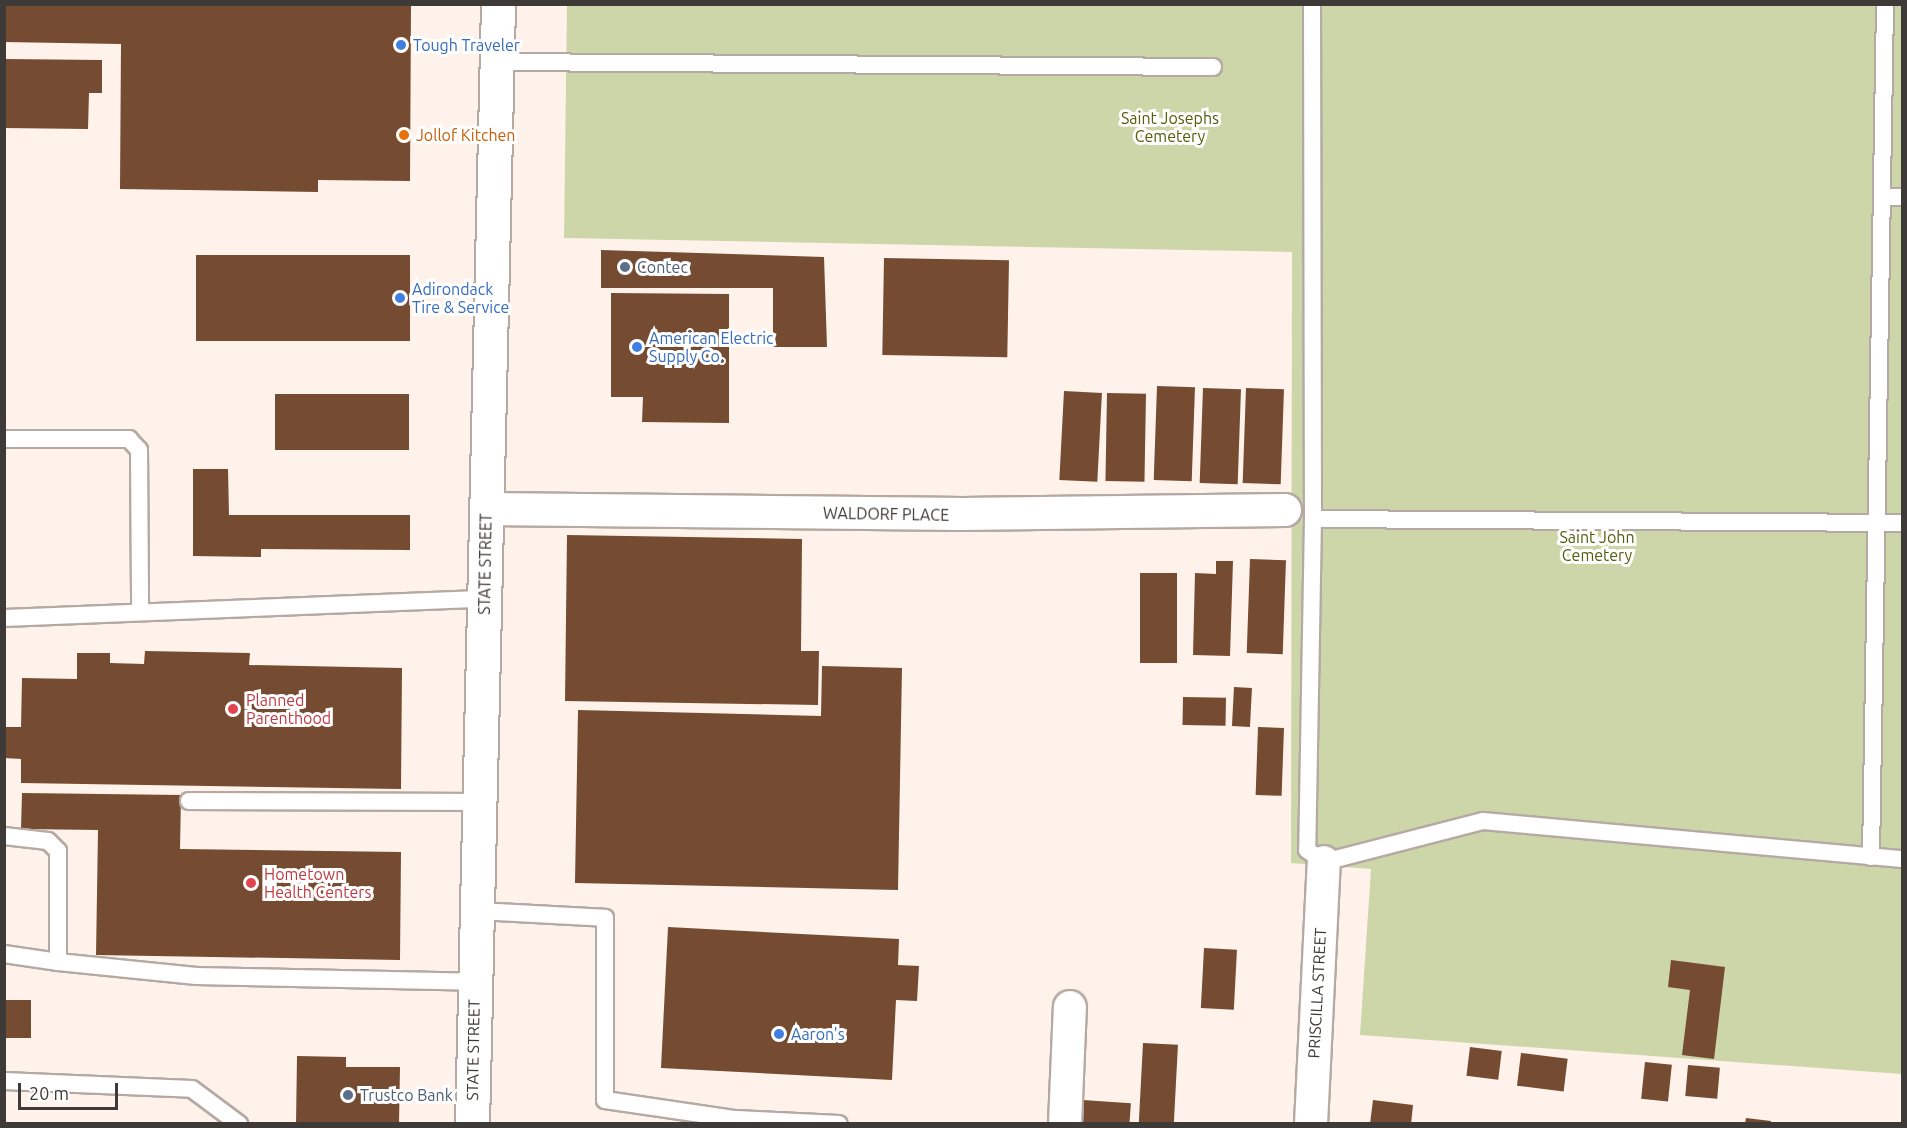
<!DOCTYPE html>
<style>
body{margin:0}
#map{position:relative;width:1907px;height:1128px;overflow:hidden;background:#fef2eb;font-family:Ubuntu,sans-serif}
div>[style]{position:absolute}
.green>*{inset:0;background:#cdd6a8}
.building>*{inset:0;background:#754b31;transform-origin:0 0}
.roads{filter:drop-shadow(2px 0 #b5aaa3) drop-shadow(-2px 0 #b5aaa3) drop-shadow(0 2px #b5aaa3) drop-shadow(0 -2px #b5aaa3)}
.service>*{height:16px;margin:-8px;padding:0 8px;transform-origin:8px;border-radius:8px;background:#fff}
.minor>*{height:32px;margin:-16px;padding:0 16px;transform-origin:16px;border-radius:16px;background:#fff}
.primary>*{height:33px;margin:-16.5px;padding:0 16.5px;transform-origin:16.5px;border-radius:16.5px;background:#fff}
.dots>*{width:16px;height:16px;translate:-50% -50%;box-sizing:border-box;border:3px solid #fff;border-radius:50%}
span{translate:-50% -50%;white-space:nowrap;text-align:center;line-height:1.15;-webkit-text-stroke:6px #fff;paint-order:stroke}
.shop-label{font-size:16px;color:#366cbe}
.left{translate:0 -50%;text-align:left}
.park-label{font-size:16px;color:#545d0c}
.food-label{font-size:16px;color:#c56008}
.service-label{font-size:16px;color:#4e5e75}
.street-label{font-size:16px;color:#3e3a37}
.health-label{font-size:16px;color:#be3a42}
.frame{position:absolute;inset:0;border:6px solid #3e3a37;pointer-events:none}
.scale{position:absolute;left:18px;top:1083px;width:100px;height:27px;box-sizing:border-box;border:3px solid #3e3a37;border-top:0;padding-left:8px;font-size:18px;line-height:21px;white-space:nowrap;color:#3e3a37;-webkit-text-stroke:4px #fff;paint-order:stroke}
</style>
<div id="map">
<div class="green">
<div style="clip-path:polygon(567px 5px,1902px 5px,1902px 1074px,1360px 1035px,1371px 869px,1291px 863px,1292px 252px,564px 238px)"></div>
</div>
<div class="building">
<div style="clip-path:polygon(4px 4px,411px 4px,410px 181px,318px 180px,318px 192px,120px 189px,121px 44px,4px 42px)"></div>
<div style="clip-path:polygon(4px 59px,102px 60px,102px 93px,89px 93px,88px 129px,4px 128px)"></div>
<div style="clip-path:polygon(601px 250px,824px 257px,827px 347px,773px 347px,773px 288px,601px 288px)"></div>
<div style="left:196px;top:255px;width:214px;height:86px"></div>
<div style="left:884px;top:258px;width:125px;height:97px;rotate:1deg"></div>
<div style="clip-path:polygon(611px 293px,729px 294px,729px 423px,642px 422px,643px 397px,611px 397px)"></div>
<div style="left:1157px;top:386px;width:38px;height:94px;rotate:2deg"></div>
<div style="left:1203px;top:388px;width:38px;height:95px;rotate:2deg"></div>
<div style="left:1246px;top:388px;width:38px;height:95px;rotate:2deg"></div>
<div style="left:1064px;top:391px;width:38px;height:89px;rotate:3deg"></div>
<div style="left:1107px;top:393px;width:39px;height:88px;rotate:1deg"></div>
<div style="left:275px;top:394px;width:134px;height:56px"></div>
<div style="clip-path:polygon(193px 469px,228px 469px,229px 515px,410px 515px,410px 550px,261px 549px,261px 557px,193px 556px)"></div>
<div style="clip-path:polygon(567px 535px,802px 539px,801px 651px,819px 651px,818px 705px,565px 701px)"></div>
<div style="left:1250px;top:559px;width:36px;height:94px;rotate:2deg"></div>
<div style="clip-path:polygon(1216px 561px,1233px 561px,1230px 656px,1193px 655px,1195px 573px,1216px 574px)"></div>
<div style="left:1140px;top:573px;width:37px;height:90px"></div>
<div style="clip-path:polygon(145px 651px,250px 653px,249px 665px,402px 668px,401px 789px,21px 783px,21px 759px,4px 758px,4px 727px,21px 727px,22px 678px,77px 679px,77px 653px,110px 653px,110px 663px,144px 664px)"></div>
<div style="clip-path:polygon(822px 666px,902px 668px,898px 890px,575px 883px,578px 710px,821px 716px)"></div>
<div style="left:1234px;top:687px;width:18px;height:39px;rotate:3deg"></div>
<div style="left:1183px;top:697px;width:43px;height:28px;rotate:1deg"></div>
<div style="left:1258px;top:727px;width:26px;height:68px;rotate:2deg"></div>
<div style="clip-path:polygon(22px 793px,181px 795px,180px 849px,401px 852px,400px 960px,96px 955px,98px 830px,21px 829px)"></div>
<div style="clip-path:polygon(668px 927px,899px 939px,898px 965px,919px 966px,917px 1001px,896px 1000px,892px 1080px,661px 1068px)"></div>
<div style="left:1204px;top:948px;width:33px;height:60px;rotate:3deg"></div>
<div style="clip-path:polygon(1671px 960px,1725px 967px,1714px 1059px,1682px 1055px,1690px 990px,1668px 987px)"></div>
<div style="left:4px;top:1000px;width:27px;height:38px"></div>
<div style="left:1143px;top:1043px;width:35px;height:81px;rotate:3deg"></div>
<div style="left:1470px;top:1047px;width:32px;height:29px;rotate:7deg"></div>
<div style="left:1521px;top:1053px;width:47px;height:33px;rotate:7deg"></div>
<div style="clip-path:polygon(297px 1056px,346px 1057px,346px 1067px,400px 1067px,399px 1124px,296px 1124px)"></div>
<div style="left:1645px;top:1062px;width:27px;height:37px;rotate:6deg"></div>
<div style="left:1688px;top:1065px;width:32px;height:31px;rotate:5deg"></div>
<div style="left:1083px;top:1100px;width:48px;height:24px;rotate:4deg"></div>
<div style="clip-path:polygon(1373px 1100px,1413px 1105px,1411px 1124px,1370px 1124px)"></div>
<div style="clip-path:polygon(1746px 1118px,1771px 1121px,1770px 1124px,1745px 1124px)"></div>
</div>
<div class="roads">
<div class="service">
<div style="left:1312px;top:4px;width:515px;rotate:89.89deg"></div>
<div style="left:1313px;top:519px;width:331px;rotate:91deg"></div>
<div style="left:1307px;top:850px;width:21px;rotate:35deg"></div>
<div style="left:1324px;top:862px;width:164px;rotate:-14.5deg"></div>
<div style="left:1483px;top:821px;width:421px;rotate:5.2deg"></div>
<div style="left:497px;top:62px;width:716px;rotate:0.4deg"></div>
<div style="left:1882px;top:197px;width:20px"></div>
<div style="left:4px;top:439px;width:125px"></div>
<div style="left:129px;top:439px;width:15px;rotate:48deg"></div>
<div style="left:139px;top:450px;width:162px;rotate:89.6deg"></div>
<div style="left:1313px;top:519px;width:589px;rotate:0.39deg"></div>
<div style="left:4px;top:618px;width:481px;rotate:-2.3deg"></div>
<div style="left:189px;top:801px;width:290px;rotate:0.2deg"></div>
<div style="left:4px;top:836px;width:44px;rotate:6.5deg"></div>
<div style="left:48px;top:841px;width:14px;rotate:45deg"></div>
<div style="left:58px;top:851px;width:111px;rotate:90deg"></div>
<div style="left:58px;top:962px;width:139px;rotate:5.8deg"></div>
<div style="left:196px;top:976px;width:279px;rotate:1.2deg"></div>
<div style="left:1871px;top:857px;width:853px;rotate:-89.06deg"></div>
<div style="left:477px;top:911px;width:128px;rotate:3.1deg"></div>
<div style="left:605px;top:918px;width:182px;rotate:90deg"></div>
<div style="left:605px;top:1100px;width:132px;rotate:8.3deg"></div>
<div style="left:736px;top:1119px;width:103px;rotate:2.8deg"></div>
<div style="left:4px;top:954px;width:55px;rotate:8.4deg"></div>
<div style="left:4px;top:1081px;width:188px;rotate:2.4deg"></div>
<div style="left:192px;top:1089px;width:59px;rotate:36.7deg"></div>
</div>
<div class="minor">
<div style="left:487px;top:509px;width:476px;rotate:0.6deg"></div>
<div style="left:963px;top:514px;width:322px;rotate:-0.7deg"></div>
<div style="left:1065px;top:1124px;width:117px;rotate:-87.6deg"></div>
<div style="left:1311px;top:1124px;width:262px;rotate:-87.2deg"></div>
</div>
<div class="primary">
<div style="left:472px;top:1124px;width:1120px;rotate:-88.67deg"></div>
</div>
</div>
<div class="dots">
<div style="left:401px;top:45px;background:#3f7fe0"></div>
<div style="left:404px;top:135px;background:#e8710a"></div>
<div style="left:625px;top:267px;background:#5c6f8a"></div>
<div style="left:400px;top:298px;background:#3f7fe0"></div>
<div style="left:637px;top:347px;background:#3f7fe0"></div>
<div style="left:233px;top:709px;background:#e0444e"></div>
<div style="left:251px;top:883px;background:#e0444e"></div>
<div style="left:779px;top:1034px;background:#3f7fe0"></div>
<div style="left:348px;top:1095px;background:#5c6f8a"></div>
</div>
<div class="shop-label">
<span class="left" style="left:413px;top:45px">Tough Traveler</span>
<span class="left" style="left:412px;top:298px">Adirondack<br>Tire &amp; Service</span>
<span class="left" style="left:649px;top:347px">American Electric<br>Supply Co.</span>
<span class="left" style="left:791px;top:1034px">Aaron's</span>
</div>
<div class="park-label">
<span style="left:1170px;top:127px">Saint Josephs<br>Cemetery</span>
<span style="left:1597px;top:546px">Saint John<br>Cemetery</span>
</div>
<div class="food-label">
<span class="left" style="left:416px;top:135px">Jollof Kitchen</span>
</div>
<div class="service-label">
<span class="left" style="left:637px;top:267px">Contec</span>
<span class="left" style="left:360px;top:1095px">Trustco Bank</span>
</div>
<div class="street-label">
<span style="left:886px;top:514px;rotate:1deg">WALDORF PLACE</span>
<span style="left:485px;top:564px;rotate:-89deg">STATE STREET</span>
<span style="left:1317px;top:993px;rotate:-87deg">PRISCILLA STREET</span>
<span style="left:473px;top:1050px;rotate:-89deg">STATE STREET</span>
</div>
<div class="health-label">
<span class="left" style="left:246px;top:709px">Planned<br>Parenthood</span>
<span class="left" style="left:264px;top:883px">Hometown<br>Health Centers</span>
</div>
<div class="frame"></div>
<div class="scale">20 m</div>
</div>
